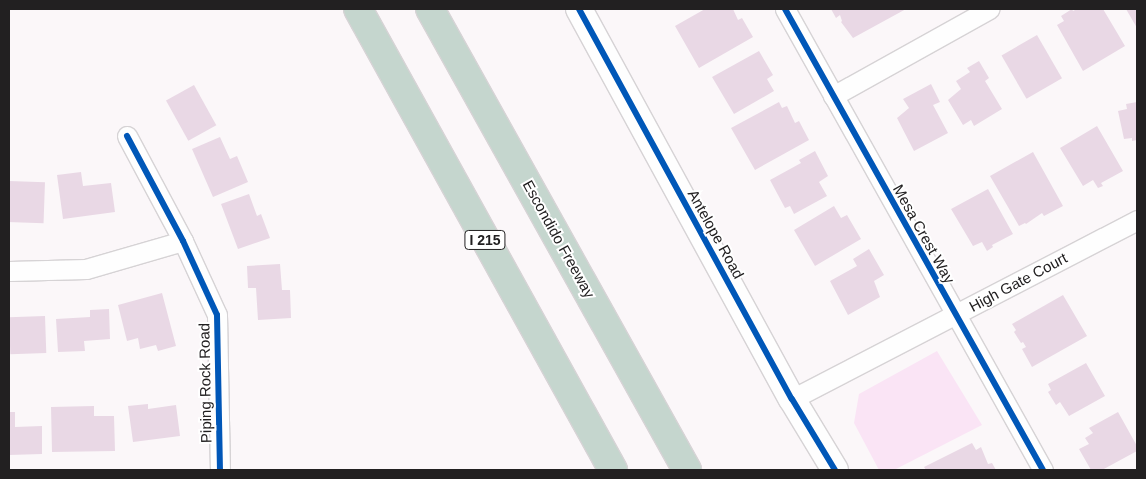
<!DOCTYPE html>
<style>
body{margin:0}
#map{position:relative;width:1146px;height:479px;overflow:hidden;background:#fbf7f9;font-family:Helvetica,sans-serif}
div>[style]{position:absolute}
.green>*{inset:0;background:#fae4f5}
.building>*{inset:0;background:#e9d8e5;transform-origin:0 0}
.roads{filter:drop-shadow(1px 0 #d6d3d5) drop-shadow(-1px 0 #d6d3d5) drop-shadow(0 1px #d6d3d5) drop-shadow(0 -1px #d6d3d5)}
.street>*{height:19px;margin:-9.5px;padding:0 9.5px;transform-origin:9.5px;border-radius:9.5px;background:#fefefe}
.secondary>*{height:26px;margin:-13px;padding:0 13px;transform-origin:13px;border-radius:13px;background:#fefefe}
.highway>*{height:28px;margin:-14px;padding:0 14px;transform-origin:14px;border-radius:14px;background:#c5d6ce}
.cycleway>*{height:6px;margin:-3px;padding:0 3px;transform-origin:3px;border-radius:3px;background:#0057b8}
span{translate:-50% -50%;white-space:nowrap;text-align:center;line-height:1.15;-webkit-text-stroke:4px #fff;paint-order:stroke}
.shield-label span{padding:1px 4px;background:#fff;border:1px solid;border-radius:4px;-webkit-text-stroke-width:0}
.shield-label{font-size:14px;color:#222021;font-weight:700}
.street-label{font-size:15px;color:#222021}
.frame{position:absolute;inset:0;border:10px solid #222021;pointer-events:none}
</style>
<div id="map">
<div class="green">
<div style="clip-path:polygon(937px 351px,982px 425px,894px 470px,879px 470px,854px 423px,859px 394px)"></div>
</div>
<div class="building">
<div style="clip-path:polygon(705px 9px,733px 9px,738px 20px,742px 18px,753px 37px,699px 68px,675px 26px)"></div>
<div style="clip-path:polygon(831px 9px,906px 9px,853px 38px,841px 22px,842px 21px,840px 15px,836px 18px)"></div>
<div style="clip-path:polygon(1072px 9px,1073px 11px,1077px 9px,1103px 9px,1125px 46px,1083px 71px,1057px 25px,1064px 21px,1061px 16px)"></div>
<div style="clip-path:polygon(1126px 9px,1137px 9px,1137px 28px)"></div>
<div style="left:1037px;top:35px;width:50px;height:41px;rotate:60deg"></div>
<div style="clip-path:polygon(759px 51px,773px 75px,767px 79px,774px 91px,734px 114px,712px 77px)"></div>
<div style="clip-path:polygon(979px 61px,989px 78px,985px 81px,1002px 109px,974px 126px,971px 120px,963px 125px,948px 100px,961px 89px,956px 81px,970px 72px,967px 68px)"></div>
<div style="clip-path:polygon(931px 84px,940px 102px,933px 105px,948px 133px,914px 151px,897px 118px,909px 108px,903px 99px)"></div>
<div style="left:194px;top:85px;width:46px;height:32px;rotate:61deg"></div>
<div style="clip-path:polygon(779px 102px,782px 108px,787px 106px,795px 123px,799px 121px,809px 140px,755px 170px,731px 128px)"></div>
<div style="clip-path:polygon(1137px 102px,1137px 140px,1132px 141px,1132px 138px,1124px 139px,1118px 111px,1127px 109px,1126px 104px)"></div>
<div style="clip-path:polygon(1097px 126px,1123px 171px,1101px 183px,1103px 186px,1098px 188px,1093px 180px,1083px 186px,1060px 148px)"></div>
<div style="clip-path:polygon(220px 137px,230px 159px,237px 156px,248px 182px,213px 197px,192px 149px)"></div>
<div style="clip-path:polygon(815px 151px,828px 176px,819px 182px,827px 196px,794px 214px,790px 206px,785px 208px,770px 180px,801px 163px,799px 160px)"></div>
<div style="clip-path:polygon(1033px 152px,1063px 206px,1044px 216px,1042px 213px,1026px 224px,1025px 223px,1019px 226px,990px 176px)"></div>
<div style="clip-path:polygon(81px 172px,83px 186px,111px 183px,115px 212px,63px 219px,57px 175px)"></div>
<div style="left:9px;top:181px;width:36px;height:41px;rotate:2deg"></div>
<div style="clip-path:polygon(988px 189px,1013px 234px,992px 245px,993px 247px,987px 251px,982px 242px,973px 246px,951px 209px)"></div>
<div style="clip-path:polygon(249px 194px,257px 216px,261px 214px,270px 238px,238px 249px,221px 204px)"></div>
<div style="clip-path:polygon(834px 206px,841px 218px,847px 215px,861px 239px,815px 266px,794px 230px)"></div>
<div style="clip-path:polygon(869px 249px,884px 275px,874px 281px,880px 297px,848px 315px,830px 281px,857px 266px,853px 259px)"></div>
<div style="clip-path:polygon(280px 264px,282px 290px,290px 290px,291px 318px,258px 320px,256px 288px,248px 288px,247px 266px)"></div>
<div style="clip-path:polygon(162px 293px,176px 346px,158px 351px,156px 345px,140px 349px,138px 338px,127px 341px,118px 305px)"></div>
<div style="clip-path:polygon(1063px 295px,1087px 336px,1032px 367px,1022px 349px,1026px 347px,1023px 342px,1021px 343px,1014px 332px,1016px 330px,1012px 324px)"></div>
<div style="clip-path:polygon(109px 309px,110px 339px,84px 341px,85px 351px,58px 352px,56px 319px,90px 317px,90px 310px)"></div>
<div style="left:45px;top:316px;width:37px;height:36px;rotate:88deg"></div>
<div style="clip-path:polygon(1086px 363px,1105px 396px,1069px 416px,1060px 402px,1056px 405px,1048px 392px,1051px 390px,1048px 384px)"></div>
<div style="clip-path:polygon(148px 404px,148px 409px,176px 405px,180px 436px,133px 442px,128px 406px)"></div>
<div style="clip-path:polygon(94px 406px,94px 416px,114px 416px,115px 451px,52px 452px,51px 407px)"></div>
<div style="clip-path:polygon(9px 412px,15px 412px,15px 427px,42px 426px,42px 454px,9px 455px)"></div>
<div style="clip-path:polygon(1118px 412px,1137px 446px,1137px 451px,1102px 470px,1091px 470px,1079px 449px,1089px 444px,1085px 438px,1093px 433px,1089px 428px)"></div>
<div style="clip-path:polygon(972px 443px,976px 450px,981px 447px,988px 464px,992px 463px,996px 470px,926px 470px,924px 467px)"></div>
</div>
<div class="roads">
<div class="street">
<div style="left:785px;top:9px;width:528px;rotate:60.77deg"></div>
<div style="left:833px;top:96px;width:179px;rotate:-29.1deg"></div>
<div style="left:127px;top:136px;width:119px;rotate:61.9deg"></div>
<div style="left:183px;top:241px;width:81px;rotate:65.3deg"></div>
<div style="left:217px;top:315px;width:155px;rotate:88.9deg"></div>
<div style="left:9px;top:271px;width:77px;rotate:-1.5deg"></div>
<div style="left:86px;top:269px;width:101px;rotate:-16.1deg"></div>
<div style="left:792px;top:399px;width:389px;rotate:-27.4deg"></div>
</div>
<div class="secondary">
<div style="left:579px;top:9px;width:444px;rotate:61.4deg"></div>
<div style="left:792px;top:399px;width:83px;rotate:58.8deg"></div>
</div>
<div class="highway">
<div style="left:358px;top:9px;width:527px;rotate:61.05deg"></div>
<div style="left:430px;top:9px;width:528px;rotate:60.86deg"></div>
</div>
</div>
<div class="cycleway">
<div style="left:579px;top:9px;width:444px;rotate:61.4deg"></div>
<div style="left:792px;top:399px;width:83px;rotate:58.8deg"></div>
<div style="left:785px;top:9px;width:528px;rotate:60.77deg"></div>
<div style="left:127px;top:136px;width:119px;rotate:61.9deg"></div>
<div style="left:183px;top:241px;width:81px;rotate:65.3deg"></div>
<div style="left:217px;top:315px;width:155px;rotate:88.9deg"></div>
</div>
<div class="shield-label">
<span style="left:485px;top:240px">I 215</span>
</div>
<div class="street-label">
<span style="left:716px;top:234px;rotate:61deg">Antelope Road</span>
<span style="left:924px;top:234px;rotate:61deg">Mesa Crest Way</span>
<span style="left:559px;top:239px;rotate:61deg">Escondido Freeway</span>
<span style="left:1018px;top:282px;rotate:-28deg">High Gate Court</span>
<span style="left:205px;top:383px;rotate:-91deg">Piping Rock Road</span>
</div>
<div class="frame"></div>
</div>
